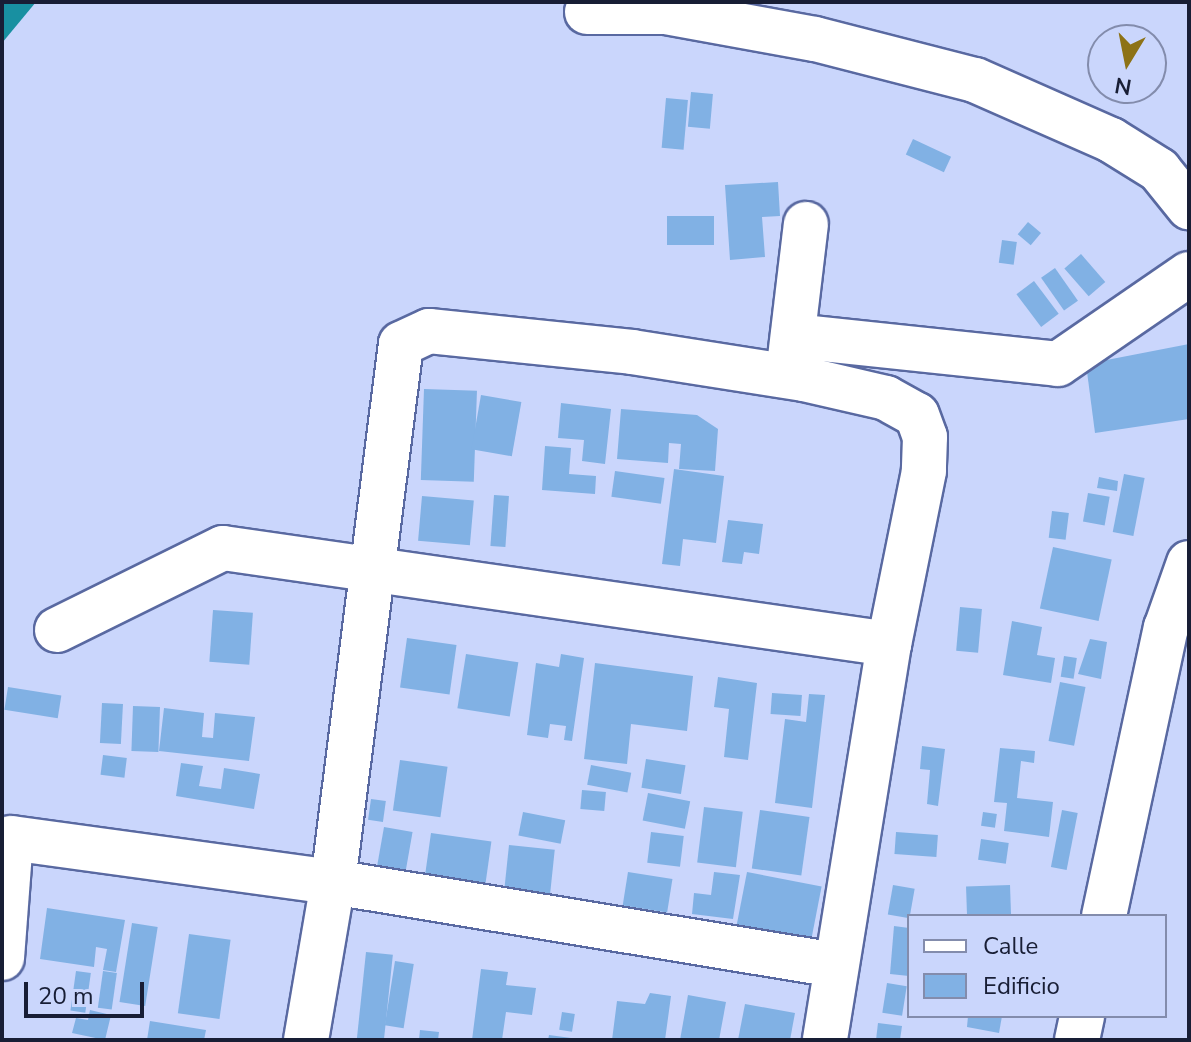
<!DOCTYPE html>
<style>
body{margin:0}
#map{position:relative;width:1191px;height:1042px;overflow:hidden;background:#cad6fc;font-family:"Nunito Sans",sans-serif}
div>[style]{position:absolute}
.water>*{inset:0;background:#1890a1}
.building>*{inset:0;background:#81b1e4;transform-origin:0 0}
.roads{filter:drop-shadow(2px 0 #5969a1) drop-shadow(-2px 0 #5969a1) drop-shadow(0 2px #5969a1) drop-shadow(0 -2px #5969a1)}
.minor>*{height:44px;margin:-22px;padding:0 22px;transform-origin:22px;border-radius:22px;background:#fff}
span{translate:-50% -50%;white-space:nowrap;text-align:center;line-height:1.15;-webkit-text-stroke:7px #cad6fc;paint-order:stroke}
.frame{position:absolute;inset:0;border:4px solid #181e35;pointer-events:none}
.legend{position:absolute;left:907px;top:914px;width:260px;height:104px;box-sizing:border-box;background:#cad6fc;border:2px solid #838cac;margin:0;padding:10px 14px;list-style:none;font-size:24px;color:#181e35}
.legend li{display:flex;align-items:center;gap:16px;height:40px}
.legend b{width:40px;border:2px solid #838cac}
.north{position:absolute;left:1087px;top:24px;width:80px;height:80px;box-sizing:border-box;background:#cad6fc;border:2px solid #838cac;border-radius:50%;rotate:190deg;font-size:22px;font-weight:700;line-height:32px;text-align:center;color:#181e35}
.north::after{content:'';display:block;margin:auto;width:28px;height:36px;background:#8d7216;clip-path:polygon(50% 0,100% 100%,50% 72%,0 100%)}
.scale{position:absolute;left:24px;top:982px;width:120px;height:36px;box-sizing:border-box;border:4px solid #181e35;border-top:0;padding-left:10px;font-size:24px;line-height:28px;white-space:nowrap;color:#181e35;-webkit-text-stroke:6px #cad6fc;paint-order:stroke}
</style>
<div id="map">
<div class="water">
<div style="clip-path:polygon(2px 2px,36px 2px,2px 43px)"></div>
</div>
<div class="building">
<div style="left:691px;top:92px;width:22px;height:35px;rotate:5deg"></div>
<div style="left:666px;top:98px;width:22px;height:50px;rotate:5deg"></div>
<div style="left:913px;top:139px;width:42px;height:17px;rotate:25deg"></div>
<div style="clip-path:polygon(778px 182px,780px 216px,762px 217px,765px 257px,730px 260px,725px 185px)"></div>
<div style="left:667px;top:216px;width:47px;height:29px"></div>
<div style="left:1028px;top:222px;width:17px;height:16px;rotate:40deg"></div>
<div style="left:1002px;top:240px;width:15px;height:23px;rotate:8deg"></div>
<div style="left:1081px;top:254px;width:37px;height:22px;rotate:49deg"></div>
<div style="left:1055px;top:268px;width:40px;height:17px;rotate:55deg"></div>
<div style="left:1034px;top:281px;width:41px;height:22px;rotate:53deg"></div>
<div style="clip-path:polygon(1189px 344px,1189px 419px,1095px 433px,1086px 364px)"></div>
<div style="left:424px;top:389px;width:53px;height:91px;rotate:2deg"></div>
<div style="left:481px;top:395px;width:41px;height:55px;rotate:10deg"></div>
<div style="clip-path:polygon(561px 403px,611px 409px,605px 464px,582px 461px,584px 440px,558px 438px)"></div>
<div style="clip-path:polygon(621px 409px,697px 415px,718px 429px,715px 471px,679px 469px,681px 444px,669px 443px,668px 463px,617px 459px)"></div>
<div style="clip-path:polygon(545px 446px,571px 448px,569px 474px,596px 476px,595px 494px,542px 490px)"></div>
<div style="clip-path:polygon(674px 469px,724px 476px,716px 543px,683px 539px,680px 566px,662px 564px)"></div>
<div style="left:615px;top:471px;width:50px;height:26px;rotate:8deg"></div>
<div style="left:1124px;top:474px;width:21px;height:59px;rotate:11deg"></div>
<div style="clip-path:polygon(1099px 477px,1118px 481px,1117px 491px,1097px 488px)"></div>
<div style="left:1088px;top:493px;width:22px;height:29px;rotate:10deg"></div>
<div style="left:494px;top:495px;width:15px;height:51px;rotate:4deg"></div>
<div style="left:422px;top:496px;width:52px;height:45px;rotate:5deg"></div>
<div style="left:1052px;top:511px;width:17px;height:27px;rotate:7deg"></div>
<div style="clip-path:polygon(728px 520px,763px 524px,759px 554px,744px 552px,742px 564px,722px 562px)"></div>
<div style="left:1053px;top:547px;width:60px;height:63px;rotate:12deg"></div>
<div style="left:960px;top:607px;width:22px;height:44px;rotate:5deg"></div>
<div style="left:213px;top:610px;width:40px;height:52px;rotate:4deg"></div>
<div style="clip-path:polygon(1012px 621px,1042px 627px,1037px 655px,1055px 658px,1051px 683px,1003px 675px)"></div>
<div style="left:407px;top:638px;width:50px;height:50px;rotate:8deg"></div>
<div style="clip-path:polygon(1090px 639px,1107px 642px,1101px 679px,1078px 674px)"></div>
<div style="left:466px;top:654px;width:53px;height:55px;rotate:9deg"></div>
<div style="clip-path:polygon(561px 654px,584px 658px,572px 741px,564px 740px,566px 726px,550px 724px,548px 738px,527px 735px,536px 663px,559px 667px)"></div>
<div style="left:1064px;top:656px;width:13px;height:21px;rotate:9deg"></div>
<div style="clip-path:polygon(595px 663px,693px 676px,687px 731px,631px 724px,627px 764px,584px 759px)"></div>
<div style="clip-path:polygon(718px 677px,757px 683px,748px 760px,724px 757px,729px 709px,714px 707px)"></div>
<div style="left:1060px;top:682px;width:26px;height:60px;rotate:11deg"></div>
<div style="left:8px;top:687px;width:54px;height:23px;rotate:9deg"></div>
<div style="left:772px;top:693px;width:30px;height:21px;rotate:4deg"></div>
<div style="clip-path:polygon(809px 694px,825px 695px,812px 808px,775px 803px,785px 719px,806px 722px)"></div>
<div style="left:102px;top:703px;width:21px;height:40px;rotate:3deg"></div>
<div style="left:133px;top:706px;width:27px;height:45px;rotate:2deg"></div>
<div style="clip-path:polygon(164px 708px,204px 713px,202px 737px,213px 738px,215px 713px,255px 717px,249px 761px,159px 751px)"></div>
<div style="clip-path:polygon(922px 746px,945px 749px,938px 806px,927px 804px,930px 770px,920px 769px)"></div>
<div style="clip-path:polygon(1000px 748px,1035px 751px,1034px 763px,1021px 761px,1017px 798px,1053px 802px,1049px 837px,1004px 831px,1007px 803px,994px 802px)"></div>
<div style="left:103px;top:755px;width:24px;height:20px;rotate:7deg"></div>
<div style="left:646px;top:759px;width:40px;height:29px;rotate:9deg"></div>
<div style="left:400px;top:760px;width:48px;height:51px;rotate:8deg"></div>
<div style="clip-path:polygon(181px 763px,203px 766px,199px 786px,221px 789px,224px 768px,260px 774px,254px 809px,176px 796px)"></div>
<div style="left:591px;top:765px;width:41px;height:20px;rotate:11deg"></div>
<div style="left:582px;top:790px;width:24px;height:19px;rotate:5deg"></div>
<div style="left:648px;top:793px;width:43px;height:28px;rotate:11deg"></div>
<div style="left:371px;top:799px;width:15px;height:21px;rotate:8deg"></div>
<div style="left:704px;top:807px;width:39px;height:56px;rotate:7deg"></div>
<div style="left:760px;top:810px;width:50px;height:59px;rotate:8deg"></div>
<div style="left:1062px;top:810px;width:16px;height:58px;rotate:11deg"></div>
<div style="left:523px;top:812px;width:43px;height:24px;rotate:11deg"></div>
<div style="left:983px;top:812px;width:14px;height:14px;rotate:8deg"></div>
<div style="left:384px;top:827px;width:29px;height:51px;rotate:10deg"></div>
<div style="left:651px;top:832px;width:33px;height:31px;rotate:7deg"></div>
<div style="left:896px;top:832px;width:42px;height:22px;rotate:4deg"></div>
<div style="left:431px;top:833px;width:61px;height:48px;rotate:8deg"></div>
<div style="left:981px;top:839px;width:28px;height:21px;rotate:8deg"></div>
<div style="left:509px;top:845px;width:46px;height:47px;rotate:6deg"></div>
<div style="left:628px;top:872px;width:45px;height:34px;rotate:9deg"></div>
<div style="clip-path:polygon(714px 872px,740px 875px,733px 919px,692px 914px,694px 893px,711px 895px)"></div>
<div style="left:747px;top:872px;width:76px;height:54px;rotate:11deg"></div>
<div style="left:893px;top:885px;width:22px;height:30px;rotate:10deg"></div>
<div style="left:1010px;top:885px;width:31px;height:44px;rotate:88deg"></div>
<div style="clip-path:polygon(47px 908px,125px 920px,116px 972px,103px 970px,107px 949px,96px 947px,94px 967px,40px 959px)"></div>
<div style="left:132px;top:923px;width:26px;height:80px;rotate:9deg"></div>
<div style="clip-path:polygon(894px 926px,909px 928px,909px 976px,890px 974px)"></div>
<div style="left:189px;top:934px;width:42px;height:80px;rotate:8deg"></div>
<div style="left:366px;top:952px;width:27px;height:89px;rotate:6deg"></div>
<div style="left:395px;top:961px;width:19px;height:65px;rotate:9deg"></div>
<div style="clip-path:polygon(481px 969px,508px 972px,506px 985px,536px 988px,532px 1015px,506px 1012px,502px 1040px,472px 1040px)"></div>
<div style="left:76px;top:971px;width:15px;height:40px;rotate:8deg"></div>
<div style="left:103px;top:971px;width:14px;height:37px;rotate:8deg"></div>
<div style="left:887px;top:983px;width:20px;height:30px;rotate:9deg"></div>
<div style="clip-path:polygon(650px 993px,671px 996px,665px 1040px,612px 1040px,617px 1001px,645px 1004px)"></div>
<div style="clip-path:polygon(688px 995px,726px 1002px,719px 1040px,680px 1040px)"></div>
<div style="clip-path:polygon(745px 1004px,795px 1013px,790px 1040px,738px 1040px)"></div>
<div style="clip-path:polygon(90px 1010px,111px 1015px,105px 1040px,72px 1033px,76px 1018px,88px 1020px)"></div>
<div style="left:562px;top:1012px;width:13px;height:18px;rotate:9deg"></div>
<div style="clip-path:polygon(968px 1016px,1002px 1016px,999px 1033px,967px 1027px)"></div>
<div style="clip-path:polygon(150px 1021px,206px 1030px,204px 1040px,147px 1040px)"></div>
<div style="clip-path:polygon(878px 1023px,902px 1026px,900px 1040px,876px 1040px)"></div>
<div style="clip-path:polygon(420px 1030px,439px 1032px,438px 1040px,419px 1040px)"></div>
<div style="clip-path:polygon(549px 1035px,571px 1038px,571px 1040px,548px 1040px)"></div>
</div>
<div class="roads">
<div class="minor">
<div style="left:587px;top:12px;width:79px"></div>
<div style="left:666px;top:12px;width:151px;rotate:10.3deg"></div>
<div style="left:815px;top:39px;width:165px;rotate:14.4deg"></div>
<div style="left:975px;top:80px;width:149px;rotate:23.8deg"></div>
<div style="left:1111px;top:140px;width:57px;rotate:32deg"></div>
<div style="left:1159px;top:170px;width:48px;rotate:51deg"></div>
<div style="left:793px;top:336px;width:266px;rotate:6deg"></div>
<div style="left:1058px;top:364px;width:159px;rotate:-34.5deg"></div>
<div style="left:789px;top:366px;width:143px;rotate:-83.2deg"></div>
<div style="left:57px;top:630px;width:185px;rotate:-26.3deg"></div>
<div style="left:223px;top:548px;width:673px;rotate:8.2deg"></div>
<div style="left:1104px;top:916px;width:295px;rotate:-77.9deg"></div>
<div style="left:1166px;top:628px;width:69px;rotate:-70.5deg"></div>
<div style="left:2px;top:958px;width:120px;rotate:-85.7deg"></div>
<div style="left:11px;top:838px;width:325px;rotate:7.8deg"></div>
<div style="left:333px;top:882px;width:509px;rotate:9.39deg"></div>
<div style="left:306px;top:1040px;width:160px;rotate:-80.3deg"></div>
<div style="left:333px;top:882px;width:542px;rotate:-82.8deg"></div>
<div style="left:401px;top:344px;width:31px;rotate:-25deg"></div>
<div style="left:429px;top:331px;width:204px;rotate:5.9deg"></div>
<div style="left:632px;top:352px;width:174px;rotate:8.9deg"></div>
<div style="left:804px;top:379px;width:84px;rotate:13deg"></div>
<div style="left:886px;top:398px;width:35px;rotate:29deg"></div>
<div style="left:917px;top:415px;width:23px;rotate:70deg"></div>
<div style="left:925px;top:437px;width:34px;rotate:92deg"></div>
<div style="left:924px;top:471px;width:177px;rotate:101.4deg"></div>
<div style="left:889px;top:644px;width:401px;rotate:99.2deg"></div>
<div style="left:1077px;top:1040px;width:25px;rotate:-78deg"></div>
</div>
</div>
<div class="frame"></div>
<ul class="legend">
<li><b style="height:10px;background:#fff"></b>Calle</li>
<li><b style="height:22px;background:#81b1e4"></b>Edificio</li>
</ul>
<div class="north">N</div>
<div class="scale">20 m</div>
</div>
